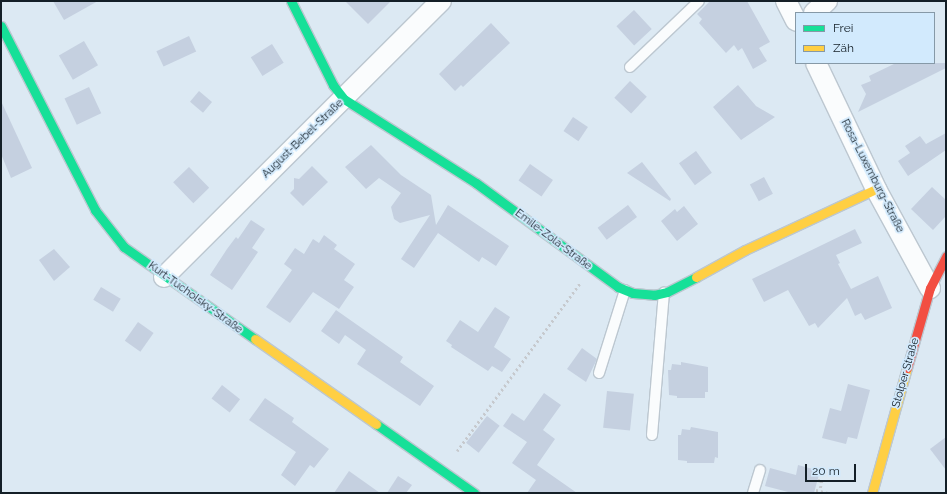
<!DOCTYPE html>
<meta charset="utf-8">
<style>
body{margin:0}
#map{position:relative;width:947px;height:494px;overflow:hidden;background:#dce9f3;font-family:Raleway,sans-serif}
div>[style]{position:absolute}
.building>*{inset:0;background:#c5d0e0;transform-origin:0 0}
.path>*{height:2.5px;margin-top:-1.25px;transform-origin:0;background:repeating-linear-gradient(90deg,#c6c9cd 0 2px,transparent 0 5px)}
.roads{filter:drop-shadow(1px 0 #bcc7d0) drop-shadow(-1px 0 #bcc7d0) drop-shadow(0 1px #bcc7d0) drop-shadow(0 -1px #bcc7d0)}
.lane>*{height:10px;margin:-5px;padding:0 5px;transform-origin:5px;border-radius:5px;background:#fafcfd}
.street>*{height:20px;margin:-10px;padding:0 10px;transform-origin:10px;border-radius:10px;background:#fafcfd}
.fast>*{height:9px;margin:-4.5px;padding:0 4.5px;transform-origin:4.5px;border-radius:4.5px;background:#16e098}
.slow>*{height:9px;margin:-4.5px;padding:0 4.5px;transform-origin:4.5px;border-radius:4.5px;background:#ffcf43}
.jam>*{height:9px;margin:-4.5px;padding:0 4.5px;transform-origin:4.5px;border-radius:4.5px;background:#f24e42}
span{translate:-50% -50%;white-space:nowrap;text-align:center;line-height:1.15;-webkit-text-stroke:3.5px #d2eafd;paint-order:stroke}
.street-label{font-size:11px;color:#141f27}
.frame{position:absolute;inset:0;border:2px solid #141f27;pointer-events:none}
.legend{position:absolute;left:795px;top:12px;width:140px;height:52px;box-sizing:border-box;background:#d2eafd;border:1px solid #8699a7;margin:0;padding:5px 7px;list-style:none;font-size:12px;color:#141f27}
.legend li{display:flex;align-items:center;gap:8px;height:20px}
.legend b{width:20px;border:1px solid #8699a7}
.scale{position:absolute;left:805px;top:464px;width:51px;height:18px;box-sizing:border-box;border:2px solid #141f27;border-top:0;padding-left:5px;font-size:12px;line-height:14px;white-space:nowrap;color:#141f27;-webkit-text-stroke:3px #d2eafd;paint-order:stroke}
</style>
<div id="map">
<div class="building">
<div style="clip-path:polygon(53px 1px,98px 1px,64px 20px)"></div>
<div style="clip-path:polygon(345px 1px,391px 1px,368px 24px)"></div>
<div style="clip-path:polygon(710px 1px,747px 1px,770px 42px,759px 48px,767px 61px,753px 69px,742px 48px,738px 51px,734px 45px,726px 53px,699px 23px,702px 19px,697px 14px)"></div>
<div style="left:634px;top:10px;width:26px;height:24px;rotate:47deg"></div>
<div style="clip-path:polygon(491px 23px,510px 43px,463px 87px,461px 85px,455px 91px,439px 74px)"></div>
<div style="left:189px;top:36px;width:17px;height:36px;rotate:65deg"></div>
<div style="left:84px;top:41px;width:28px;height:29px;rotate:60deg"></div>
<div style="left:272px;top:44px;width:22px;height:25px;rotate:58deg"></div>
<div style="clip-path:polygon(896px 63px,946px 63px,946px 68px,858px 112px,866px 94px,861px 85px,871px 81px,869px 76px)"></div>
<div style="left:630px;top:81px;width:23px;height:23px;rotate:43deg"></div>
<div style="clip-path:polygon(738px 85px,756px 106px,775px 117px,741px 140px,713px 107px)"></div>
<div style="left:89px;top:87px;width:29px;height:27px;rotate:65deg"></div>
<div style="left:199px;top:91px;width:17px;height:14px;rotate:40deg"></div>
<div style="clip-path:polygon(1px 101px,32px 168px,11px 178px,1px 154px)"></div>
<div style="left:573px;top:117px;width:18px;height:17px;rotate:34deg"></div>
<div style="clip-path:polygon(946px 133px,946px 150px,908px 176px,898px 161px,910px 153px,905px 146px,920px 136px,926px 144px)"></div>
<div style="clip-path:polygon(371px 145px,401px 175px,431px 195px,436px 225px,448px 205px,509px 246px,496px 266px,482px 257px,479px 262px,438px 233px,414px 268px,401px 259px,430px 215px,400px 223px,394px 219px,391px 207px,401px 193px,379px 178px,366px 189px,345px 167px)"></div>
<div style="left:696px;top:151px;width:27px;height:21px;rotate:54deg"></div>
<div style="clip-path:polygon(642px 162px,671px 199px,670px 201px,627px 173px)"></div>
<div style="left:530px;top:164px;width:28px;height:20px;rotate:35deg"></div>
<div style="clip-path:polygon(312px 166px,328px 182px,303px 206px,290px 193px,294px 189px,294px 178px,299px 179px)"></div>
<div style="left:189px;top:167px;width:29px;height:22px;rotate:46deg"></div>
<div style="left:764px;top:177px;width:19px;height:16px;rotate:62deg"></div>
<div style="clip-path:polygon(932px 187px,946px 200px,946px 216px,933px 230px,911px 209px)"></div>
<div style="left:628px;top:205px;width:15px;height:38px;rotate:53deg"></div>
<div style="clip-path:polygon(684px 206px,698px 224px,677px 241px,661px 221px,675px 209px,677px 212px)"></div>
<div style="clip-path:polygon(251px 220px,265px 229px,252px 248px,258px 252px,232px 290px,210px 275px,227px 249px,236px 237px,238px 239px)"></div>
<div style="clip-path:polygon(855px 229px,862px 243px,836px 255px,840px 263px,838px 264px,851px 289px,878px 276px,892px 308px,865px 320px,861px 313px,855px 316px,847px 298px,818px 328px,815px 323px,809px 326px,788px 290px,764px 302px,752px 279px)"></div>
<div style="clip-path:polygon(324px 235px,337px 245px,334px 249px,355px 264px,344px 280px,354px 287px,339px 309px,313px 292px,290px 323px,266px 307px,292px 270px,284px 264px,295px 248px,304px 254px,313px 239px,319px 243px)"></div>
<div style="clip-path:polygon(54px 249px,70px 267px,54px 281px,39px 260px)"></div>
<div style="left:101px;top:287px;width:23px;height:15px;rotate:31deg"></div>
<div style="clip-path:polygon(495px 307px,510px 317px,494px 347px,511px 359px,502px 372px,492px 366px,488px 371px,451px 347px,452px 345px,446px 341px,460px 320px,478px 332px)"></div>
<div style="clip-path:polygon(336px 310px,403px 357px,400px 362px,434px 386px,420px 406px,357px 364px,366px 350px,345px 335px,339px 344px,321px 331px)"></div>
<div style="left:138px;top:322px;width:19px;height:23px;rotate:35deg"></div>
<div style="clip-path:polygon(582px 348px,597px 359px,586px 382px,567px 369px)"></div>
<div style="clip-path:polygon(681px 362px,708px 367px,708px 392px,705px 392px,705px 398px,677px 398px,677px 396px,669px 395px,668px 370px,671px 370px,672px 364px,681px 365px)"></div>
<div style="clip-path:polygon(848px 384px,870px 390px,857px 439px,848px 437px,846px 444px,822px 438px,830px 408px,841px 411px)"></div>
<div style="left:222px;top:385px;width:23px;height:17px;rotate:38deg"></div>
<div style="left:607px;top:391px;width:27px;height:37px;rotate:6deg"></div>
<div style="clip-path:polygon(544px 393px,561px 405px,543px 430px,555px 439px,537px 465px,577px 493px,527px 493px,536px 480px,512px 463px,527px 442px,503px 426px,512px 413px,524px 421px)"></div>
<div style="clip-path:polygon(265px 398px,294px 418px,292px 422px,329px 449px,314px 468px,310px 465px,295px 486px,281px 475px,296px 452px,249px 420px)"></div>
<div style="left:487px;top:416px;width:16px;height:34px;rotate:38deg"></div>
<div style="clip-path:polygon(691px 427px,718px 432px,718px 458px,715px 457px,714px 463px,687px 463px,687px 461px,678px 460px,678px 435px,681px 435px,682px 429px,690px 430px)"></div>
<div style="clip-path:polygon(946px 437px,946px 470px,930px 449px)"></div>
<div style="clip-path:polygon(798px 465px,820px 471px,814px 493px,792px 493px,765px 486px,770px 468px,796px 475px)"></div>
<div style="clip-path:polygon(349px 471px,380px 493px,334px 493px)"></div>
<div style="clip-path:polygon(398px 476px,412px 485px,406px 493px,387px 493px)"></div>
</div>
<div class="path">
<div style="left:457px;top:451px;width:208px;rotate:-53.8deg"></div>
<div style="left:818px;top:480px;width:4px;rotate:14deg"></div>
<div style="left:822px;top:481px;width:10px;rotate:101deg"></div>
<div style="left:816px;top:490px;width:12px;rotate:14deg"></div>
</div>
<div class="roads">
<div class="lane">
<div style="left:630px;top:67px;width:95px;rotate:-43.7deg"></div>
<div style="left:599px;top:373px;width:87px;rotate:-72.6deg"></div>
<div style="left:652px;top:435px;width:143px;rotate:-85.2deg"></div>
<div style="left:753px;top:493px;width:24px;rotate:-73deg"></div>
</div>
<div class="street">
<div style="left:786px;top:1px;width:22px;rotate:63deg"></div>
<div style="left:814px;top:13px;width:18px;rotate:-43deg"></div>
<div style="left:816px;top:63px;width:140px;rotate:64.5deg"></div>
<div style="left:876px;top:189px;width:113px;rotate:61.4deg"></div>
<div style="left:164px;top:277px;width:391px;rotate:-44.9deg"></div>
</div>
<div class="fast">
<div style="left:291px;top:1px;width:94px;rotate:63.4deg"></div>
<div style="left:333px;top:85px;width:18px;rotate:52deg"></div>
<div style="left:344px;top:99px;width:156px;rotate:32.5deg"></div>
<div style="left:476px;top:183px;width:176px;rotate:36.2deg"></div>
<div style="left:618px;top:287px;width:16px;rotate:22deg"></div>
<div style="left:633px;top:293px;width:21px;rotate:5deg"></div>
<div style="left:654px;top:295px;width:13px;rotate:-13deg"></div>
<div style="left:667px;top:292px;width:33px;rotate:-27deg"></div>
<div style="left:1px;top:26px;width:207px;rotate:62.9deg"></div>
<div style="left:95px;top:210px;width:47px;rotate:51.9deg"></div>
<div style="left:124px;top:247px;width:160px;rotate:35.1deg"></div>
<div style="left:376px;top:424px;width:120px;rotate:35.1deg"></div>
</div>
<div class="slow">
<div style="left:696px;top:277px;width:56px;rotate:-28.9deg"></div>
<div style="left:745px;top:250px;width:145px;rotate:-25deg"></div>
<div style="left:255px;top:339px;width:148px;rotate:35.1deg"></div>
<div style="left:872px;top:493px;width:130px;rotate:-74.4deg"></div>
</div>
<div class="jam">
<div style="left:907px;top:368px;width:83px;rotate:-74deg"></div>
<div style="left:930px;top:288px;width:36px;rotate:-63deg"></div>
</div>
</div>
<div class="street-label">
<span style="left:303px;top:139px;rotate:-44deg">August-Bebel-Straße</span>
<span style="left:872px;top:176px;rotate:63deg">Rosa-Luxemburg-Straße</span>
<span style="left:553px;top:240px;rotate:37deg">Emile-Zola-Straße</span>
<span style="left:195px;top:298px;rotate:36deg">Kurt-Tucholsky-Straße</span>
<span style="left:906px;top:373px;rotate:-74deg">Stolper Straße</span>
</div>
<div class="frame"></div>
<ul class="legend">
<li><b style="height:5px;background:#16e098"></b>Frei</li>
<li><b style="height:5px;background:#ffcf43"></b>Zäh</li>
</ul>
<div class="scale">20 m</div>
</div>
